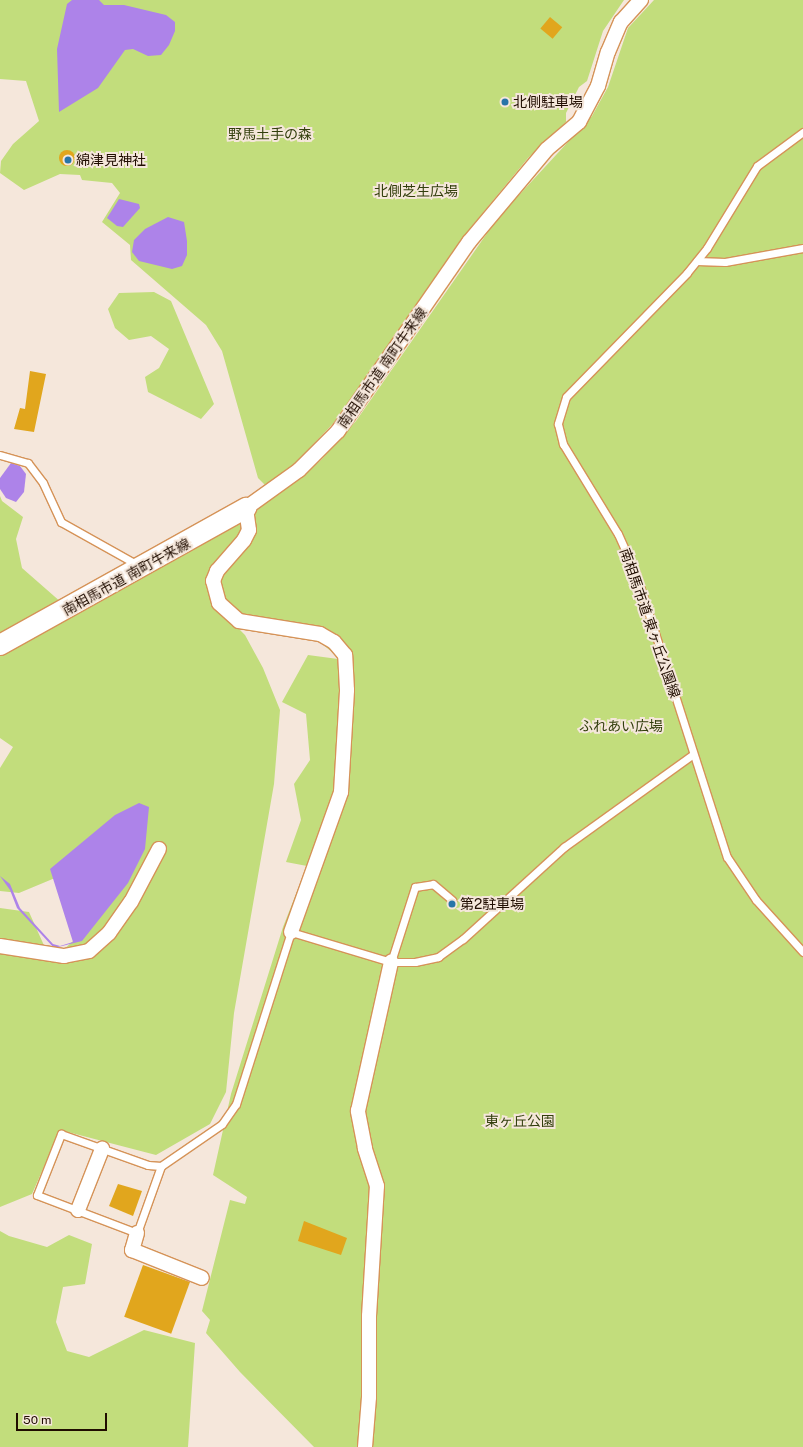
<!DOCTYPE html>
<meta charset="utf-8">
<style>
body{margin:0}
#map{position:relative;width:803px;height:1447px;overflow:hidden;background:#f5e7db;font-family:"Public Sans","Noto Sans JP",sans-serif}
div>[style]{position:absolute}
.green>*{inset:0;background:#c2dd7c}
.water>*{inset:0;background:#ad83e9}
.building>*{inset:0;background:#e1a61d;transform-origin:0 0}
.round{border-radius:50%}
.roads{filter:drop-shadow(1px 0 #d59358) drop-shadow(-1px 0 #d59358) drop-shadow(0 1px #d59358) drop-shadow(0 -1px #d59358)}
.lane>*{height:7px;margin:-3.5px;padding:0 3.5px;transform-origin:3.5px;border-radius:3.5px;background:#fff}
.street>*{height:14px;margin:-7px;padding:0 7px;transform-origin:7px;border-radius:7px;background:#fff}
.secondary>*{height:20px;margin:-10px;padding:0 10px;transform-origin:10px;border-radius:10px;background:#fff}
.dots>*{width:11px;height:11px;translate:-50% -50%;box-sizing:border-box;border:2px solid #f5e7db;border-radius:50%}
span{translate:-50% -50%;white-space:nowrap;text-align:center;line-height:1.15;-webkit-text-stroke:4px #f5e7db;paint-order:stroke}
.poi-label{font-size:14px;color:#200d00}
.left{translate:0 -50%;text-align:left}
.park-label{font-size:14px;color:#323e0c}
.street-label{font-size:14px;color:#200d00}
.scale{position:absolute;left:16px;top:1413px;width:91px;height:18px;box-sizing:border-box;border:2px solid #200d00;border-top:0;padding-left:5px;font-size:12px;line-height:14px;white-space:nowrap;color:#200d00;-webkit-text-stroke:3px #f5e7db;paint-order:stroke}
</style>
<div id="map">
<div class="green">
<div style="clip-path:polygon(0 0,624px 0,603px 31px,587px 81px,579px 87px,566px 113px,566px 122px,528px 158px,472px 226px,343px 413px,288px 471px,266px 486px,258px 478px,222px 351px,206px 325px,131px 260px,130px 245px,102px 222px,120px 193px,112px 183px,82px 180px,80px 175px,60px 174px,24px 190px,0 173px,1px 161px,13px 144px,39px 121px,26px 81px,0 79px)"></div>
<div style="clip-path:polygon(654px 0,803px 0,803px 1447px,314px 1447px,240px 1372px,206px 1333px,210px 1320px,202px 1311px,230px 1200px,245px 1204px,247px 1197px,213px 1175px,231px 1094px,283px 927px,307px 866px,286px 862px,301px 820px,294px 784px,310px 760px,306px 714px,282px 702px,308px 655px,338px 659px,337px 656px,317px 640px,236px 626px,245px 635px,263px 668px,280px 710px,274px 784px,234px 1013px,226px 1092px,210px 1124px,156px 1155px,60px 1130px,32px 1194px,0 1207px,0 908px,29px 912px,51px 961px,83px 932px,67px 873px,19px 893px,0 891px,0 768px,13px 747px,0 738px,0 649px,232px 524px,300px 479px,322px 459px,356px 421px,497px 219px,592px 116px,608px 87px,628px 28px)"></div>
<div style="clip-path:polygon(154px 292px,171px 301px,214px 404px,201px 419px,148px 392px,145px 377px,159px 368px,169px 349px,151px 336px,129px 340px,115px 328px,108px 309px,119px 293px)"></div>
<div style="clip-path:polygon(0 496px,2px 501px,23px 517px,16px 539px,22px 568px,62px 603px,0 634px)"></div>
<div style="clip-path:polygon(0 1231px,9px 1236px,47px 1247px,69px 1235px,92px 1244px,85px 1284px,63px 1287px,56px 1322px,67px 1351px,89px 1357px,144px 1330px,195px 1343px,188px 1447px,0 1447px)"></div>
</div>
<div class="water">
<div style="clip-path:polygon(72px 0,99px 0,104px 5px,124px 5px,166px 15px,175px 22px,175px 31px,169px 45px,161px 55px,148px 56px,133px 49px,125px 50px,98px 88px,59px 112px,57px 49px,67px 4px)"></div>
<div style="clip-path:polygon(119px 199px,139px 204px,140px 208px,123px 227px,117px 226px,107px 218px)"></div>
<div style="clip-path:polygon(168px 217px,184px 222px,187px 241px,187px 255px,182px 266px,172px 269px,139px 261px,132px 252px,134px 240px,145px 229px)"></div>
<div style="clip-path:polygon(11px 463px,20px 466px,26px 474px,24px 492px,16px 502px,6px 498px,0 489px,0 478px)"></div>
<div style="clip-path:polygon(139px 803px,149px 807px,145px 849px,128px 883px,82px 941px,54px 948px,17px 908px,10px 890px,0 876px,10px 884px,20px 908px,53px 944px,60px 946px,73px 942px,50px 869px,115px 815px)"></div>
</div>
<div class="building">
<div style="left:550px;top:17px;width:16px;height:15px;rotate:40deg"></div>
<div class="round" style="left:59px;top:150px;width:16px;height:16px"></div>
<div style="clip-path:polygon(30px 371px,46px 374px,34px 432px,14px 429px,20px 408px,25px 409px)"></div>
<div style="clip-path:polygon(118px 1184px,142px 1191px,133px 1216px,109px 1206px)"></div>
<div style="clip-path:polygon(304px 1221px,347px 1238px,341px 1255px,298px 1241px)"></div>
<div style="left:143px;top:1265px;width:50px;height:55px;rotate:20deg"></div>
</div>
<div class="roads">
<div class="lane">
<div style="left:803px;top:132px;width:57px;rotate:143.5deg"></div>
<div style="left:757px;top:166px;width:96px;rotate:121.4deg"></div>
<div style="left:707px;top:248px;width:32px;rotate:129deg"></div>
<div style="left:687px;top:273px;width:173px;rotate:134.3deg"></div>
<div style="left:566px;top:397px;width:28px;rotate:107deg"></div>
<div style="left:558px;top:424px;width:21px;rotate:76deg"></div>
<div style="left:563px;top:444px;width:105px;rotate:58.6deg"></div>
<div style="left:618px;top:534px;width:44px;rotate:65.8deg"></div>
<div style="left:636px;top:574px;width:297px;rotate:72.2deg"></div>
<div style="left:727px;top:857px;width:52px;rotate:56deg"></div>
<div style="left:756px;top:900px;width:70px;rotate:47.9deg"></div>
<div style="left:697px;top:261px;width:28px;rotate:2deg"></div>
<div style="left:725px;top:262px;width:79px;rotate:-10.2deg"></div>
<div style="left:0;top:455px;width:29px;rotate:16deg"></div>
<div style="left:28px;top:463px;width:25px;rotate:53deg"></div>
<div style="left:43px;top:483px;width:43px;rotate:65.2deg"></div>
<div style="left:61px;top:522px;width:88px;rotate:29.2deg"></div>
<div style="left:391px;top:962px;width:79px;rotate:-72.3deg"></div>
<div style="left:415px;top:887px;width:18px;rotate:-9deg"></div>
<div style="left:433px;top:884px;width:25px;rotate:40deg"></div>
<div style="left:161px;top:1166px;width:71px;rotate:109.7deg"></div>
<div style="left:137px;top:1233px;width:107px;rotate:-159.2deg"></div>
<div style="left:37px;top:1195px;width:66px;rotate:-68.5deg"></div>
<div style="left:61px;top:1134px;width:92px;rotate:19.6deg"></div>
<div style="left:148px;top:1165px;width:13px;rotate:4deg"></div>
<div style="left:161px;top:1166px;width:74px;rotate:-34.5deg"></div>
<div style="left:222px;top:1124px;width:24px;rotate:-55deg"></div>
<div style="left:236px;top:1104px;width:181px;rotate:-72.3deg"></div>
<div style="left:291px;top:932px;width:104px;rotate:16.7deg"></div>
<div style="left:391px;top:962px;width:24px"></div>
<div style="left:415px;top:962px;width:24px;rotate:-12deg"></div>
<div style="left:438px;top:957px;width:31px;rotate:-36deg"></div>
<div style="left:463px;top:939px;width:137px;rotate:-42.3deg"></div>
<div style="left:564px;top:847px;width:158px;rotate:-35.7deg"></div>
</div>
<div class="street">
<div style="left:291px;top:932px;width:149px;rotate:-70.3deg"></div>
<div style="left:341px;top:792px;width:102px;rotate:-86.6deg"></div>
<div style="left:347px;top:690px;width:35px;rotate:-93deg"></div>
<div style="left:345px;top:655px;width:17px;rotate:-130deg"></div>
<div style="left:334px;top:642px;width:16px;rotate:-150deg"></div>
<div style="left:320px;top:634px;width:82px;rotate:-170.9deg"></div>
<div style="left:239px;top:621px;width:27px;rotate:-138deg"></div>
<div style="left:219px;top:603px;width:23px;rotate:-105deg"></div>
<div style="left:213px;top:581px;width:11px;rotate:-68deg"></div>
<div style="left:217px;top:571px;width:41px;rotate:-48.9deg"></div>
<div style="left:244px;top:540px;width:11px;rotate:-63deg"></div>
<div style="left:249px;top:530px;width:22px;rotate:-98deg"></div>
<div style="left:246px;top:508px;width:65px;rotate:-35.6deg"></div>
<div style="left:299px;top:470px;width:55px;rotate:-45deg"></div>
<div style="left:338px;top:431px;width:230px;rotate:-55.3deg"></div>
<div style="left:469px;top:242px;width:121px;rotate:-50deg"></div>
<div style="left:547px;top:149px;width:42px;rotate:-40.2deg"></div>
<div style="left:579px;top:122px;width:41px;rotate:-62.2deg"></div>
<div style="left:598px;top:86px;width:35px;rotate:-74deg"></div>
<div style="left:608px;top:52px;width:33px;rotate:-67deg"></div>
<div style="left:621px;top:22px;width:30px;rotate:-48deg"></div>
<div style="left:0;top:946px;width:65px;rotate:8.9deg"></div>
<div style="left:64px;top:956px;width:25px;rotate:-11deg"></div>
<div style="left:89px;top:951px;width:27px;rotate:-42deg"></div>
<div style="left:109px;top:933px;width:38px;rotate:-55deg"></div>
<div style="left:131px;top:902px;width:60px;rotate:-62.2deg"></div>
<div style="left:78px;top:1210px;width:66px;rotate:-68.5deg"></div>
<div style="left:137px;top:1233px;width:18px;rotate:106deg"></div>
<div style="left:132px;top:1250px;width:75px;rotate:21.8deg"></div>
<div style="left:365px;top:1447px;width:50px;rotate:-85.4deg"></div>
<div style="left:369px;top:1397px;width:81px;rotate:-90deg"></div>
<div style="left:369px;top:1316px;width:130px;rotate:-86.5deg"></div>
<div style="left:377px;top:1186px;width:40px;rotate:-108deg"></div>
<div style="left:365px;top:1148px;width:38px;rotate:-101deg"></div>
<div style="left:358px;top:1111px;width:153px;rotate:-77.5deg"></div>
</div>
<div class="secondary">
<div style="left:0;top:645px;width:282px;rotate:-29.1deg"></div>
</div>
</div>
<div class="dots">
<div style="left:505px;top:102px;background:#2875a8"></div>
<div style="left:68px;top:160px;background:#2875a8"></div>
<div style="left:452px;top:904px;background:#2875a8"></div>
</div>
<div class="poi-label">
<span class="left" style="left:513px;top:102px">北側駐車場</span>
<span class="left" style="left:76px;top:160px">綿津見神社</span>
<span class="left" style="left:460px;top:904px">第2駐車場</span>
</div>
<div class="park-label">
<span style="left:270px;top:134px">野馬土手の森</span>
<span style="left:416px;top:191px">北側芝生広場</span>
<span style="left:621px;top:726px">ふれあい広場</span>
<span style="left:520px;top:1121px">東ヶ丘公園</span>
</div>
<div class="street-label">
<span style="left:382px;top:368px;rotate:-55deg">南相馬市道 南町牛来線</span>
<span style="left:126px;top:577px;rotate:-29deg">南相馬市道 南町牛来線</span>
<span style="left:650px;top:623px;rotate:71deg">南相馬市道 東ヶ丘公園線</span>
</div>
<div class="scale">50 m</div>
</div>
